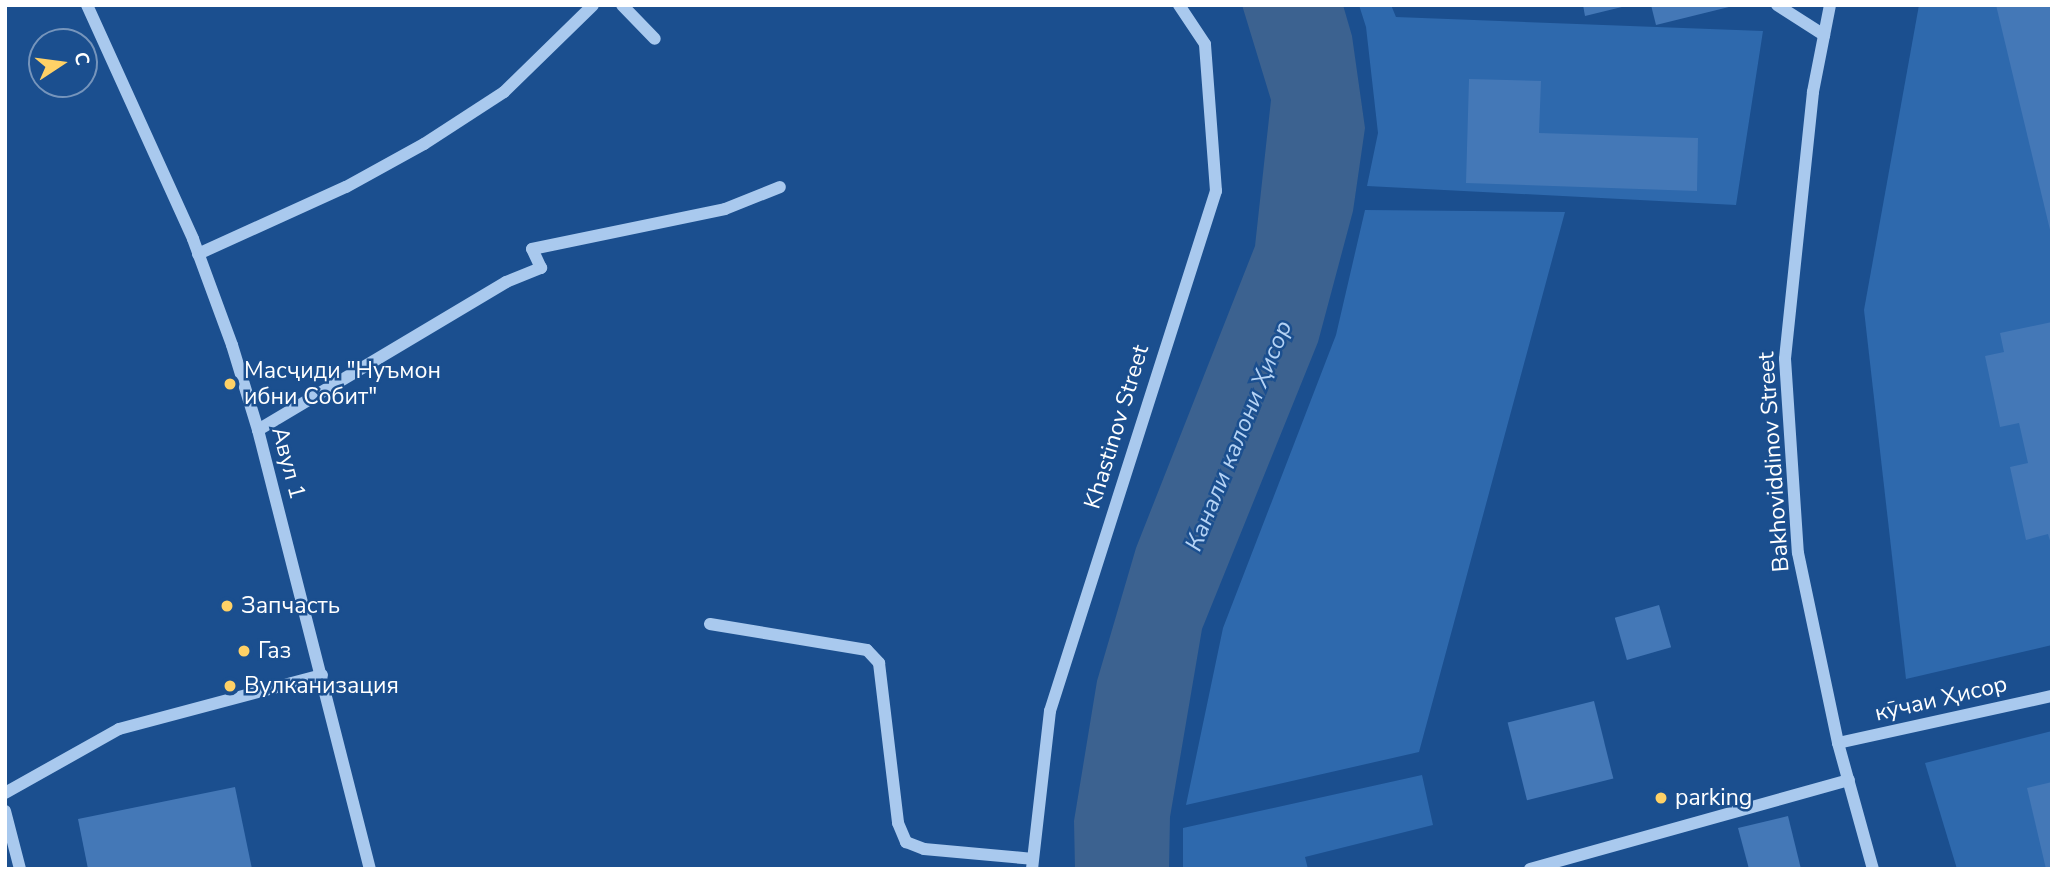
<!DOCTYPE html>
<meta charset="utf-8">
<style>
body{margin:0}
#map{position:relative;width:2057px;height:874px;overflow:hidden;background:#1b4f8f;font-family:"Nunito Sans",sans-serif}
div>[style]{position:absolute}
.green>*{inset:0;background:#2e69ad}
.water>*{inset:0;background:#3c6290}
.building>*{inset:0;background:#4478b7;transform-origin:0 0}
.minor>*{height:12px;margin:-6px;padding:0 6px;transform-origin:6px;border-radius:6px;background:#a9c9ee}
.dots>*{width:19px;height:19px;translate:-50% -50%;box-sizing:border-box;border:4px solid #1b4f8f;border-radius:50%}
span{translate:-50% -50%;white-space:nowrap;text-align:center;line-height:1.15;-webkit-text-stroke:5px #1b4f8f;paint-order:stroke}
.poi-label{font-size:23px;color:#fff}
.left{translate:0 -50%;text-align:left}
.street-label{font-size:23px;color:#fff}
.water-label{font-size:24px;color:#b5d3f5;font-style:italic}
.frame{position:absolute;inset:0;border:7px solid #fff;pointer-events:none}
.north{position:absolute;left:28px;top:28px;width:70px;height:70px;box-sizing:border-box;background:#1b4f8f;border:2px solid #7695bc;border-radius:50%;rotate:77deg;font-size:19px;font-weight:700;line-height:28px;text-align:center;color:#fff}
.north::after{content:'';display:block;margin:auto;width:24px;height:32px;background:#ffd166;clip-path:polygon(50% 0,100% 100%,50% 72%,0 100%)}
</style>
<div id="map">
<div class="green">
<div style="clip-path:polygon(1359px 5px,1391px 5px,1396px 17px,1763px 31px,1736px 205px,1367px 186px,1378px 133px,1366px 27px)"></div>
<div style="clip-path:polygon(1919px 5px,2052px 5px,2052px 645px,1906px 679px,1864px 310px)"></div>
<div style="clip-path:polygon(1365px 210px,1565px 212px,1419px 752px,1186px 805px,1223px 628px,1336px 335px)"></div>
<div style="clip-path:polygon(2052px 731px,2052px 869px,1957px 869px,1925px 763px)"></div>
<div style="clip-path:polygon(1422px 775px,1433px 825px,1305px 857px,1308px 869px,1183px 869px,1183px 828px)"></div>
</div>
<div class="water">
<div style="clip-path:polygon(1242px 5px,1343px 5px,1352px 36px,1365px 128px,1353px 211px,1318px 342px,1202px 629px,1170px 817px,1169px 869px,1075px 869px,1074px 821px,1097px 681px,1136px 548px,1255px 246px,1271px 100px)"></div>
</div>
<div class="building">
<div style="clip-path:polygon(1583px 5px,1626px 5px,1626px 6px,1585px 16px)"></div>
<div style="clip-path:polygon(1651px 5px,1732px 5px,1733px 6px,1656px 25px)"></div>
<div style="clip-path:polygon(1996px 5px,2052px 5px,2052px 234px,2051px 234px)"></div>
<div style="clip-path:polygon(1469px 79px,1541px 81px,1539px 133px,1698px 138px,1697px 191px,1466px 183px)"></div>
<div style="clip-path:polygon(2052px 322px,2052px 544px,2051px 544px,2048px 534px,2026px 540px,2010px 467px,2028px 463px,2019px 423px,2000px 427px,1985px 356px,2004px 352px,2000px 333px)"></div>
<div style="left:1659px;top:605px;width:44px;height:46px;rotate:74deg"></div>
<div style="left:1594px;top:701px;width:80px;height:89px;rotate:76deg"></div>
<div style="clip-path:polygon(2052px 782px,2052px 869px,2046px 869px,2027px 788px)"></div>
<div style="clip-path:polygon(235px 787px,252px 869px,88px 869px,78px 819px)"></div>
<div style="clip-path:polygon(1788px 816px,1801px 869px,1749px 869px,1738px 828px)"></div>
</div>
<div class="minor">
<div style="left:87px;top:5px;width:257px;rotate:65.6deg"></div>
<div style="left:193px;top:239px;width:113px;rotate:69.8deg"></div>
<div style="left:232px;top:345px;width:89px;rotate:73deg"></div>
<div style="left:258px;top:430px;width:453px;rotate:75.7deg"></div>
<div style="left:622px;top:5px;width:47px;rotate:45.9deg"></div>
<div style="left:1777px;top:5px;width:56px;rotate:32.6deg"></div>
<div style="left:1830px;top:5px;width:89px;rotate:101.1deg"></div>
<div style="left:1813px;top:92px;width:268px;rotate:96deg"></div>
<div style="left:1785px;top:359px;width:194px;rotate:86.2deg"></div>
<div style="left:1798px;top:553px;width:194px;rotate:78.1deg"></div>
<div style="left:1838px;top:743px;width:131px;rotate:74.5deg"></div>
<div style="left:198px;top:254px;width:162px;rotate:-24.4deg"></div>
<div style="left:346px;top:187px;width:89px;rotate:-28.9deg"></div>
<div style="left:424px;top:144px;width:95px;rotate:-33deg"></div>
<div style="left:504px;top:92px;width:124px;rotate:-44.3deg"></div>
<div style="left:258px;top:430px;width:289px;rotate:-30.8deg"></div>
<div style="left:506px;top:282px;width:38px;rotate:-22deg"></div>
<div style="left:541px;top:268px;width:21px;rotate:-115deg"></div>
<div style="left:532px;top:249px;width:197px;rotate:-11.7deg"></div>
<div style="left:725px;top:209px;width:59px;rotate:-21.8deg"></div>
<div style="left:710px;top:624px;width:159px;rotate:9.4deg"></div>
<div style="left:867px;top:650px;width:18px;rotate:47deg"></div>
<div style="left:879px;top:663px;width:161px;rotate:83.2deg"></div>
<div style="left:898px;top:823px;width:21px;rotate:67deg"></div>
<div style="left:906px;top:842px;width:19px;rotate:21deg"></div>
<div style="left:924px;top:849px;width:109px;rotate:5.2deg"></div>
<div style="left:1838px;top:743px;width:219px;rotate:-12.4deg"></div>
<div style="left:5px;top:793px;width:131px;rotate:-29.3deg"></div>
<div style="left:119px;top:729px;width:210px;rotate:-14.9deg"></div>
<div style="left:5px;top:811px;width:60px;rotate:75.5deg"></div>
<div style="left:1032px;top:869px;width:159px;rotate:-83.5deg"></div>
<div style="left:1050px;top:711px;width:546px;rotate:-72.3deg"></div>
<div style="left:1216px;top:191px;width:147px;rotate:-94.3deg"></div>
<div style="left:1205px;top:44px;width:47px;rotate:-123.7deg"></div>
<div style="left:1530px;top:869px;width:331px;rotate:-15.6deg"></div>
</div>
<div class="dots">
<div style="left:230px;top:384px;background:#ffd166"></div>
<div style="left:227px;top:606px;background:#ffd166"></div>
<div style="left:244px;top:651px;background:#ffd166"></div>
<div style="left:230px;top:686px;background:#ffd166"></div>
<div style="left:1661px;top:798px;background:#ffd166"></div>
</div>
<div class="poi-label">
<span class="left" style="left:244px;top:384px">Масҷиди "Нуъмон<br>ибни Собит"</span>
<span class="left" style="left:241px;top:606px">Запчасть</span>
<span class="left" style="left:258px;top:651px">Газ</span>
<span class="left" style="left:244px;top:686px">Вулканизация</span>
<span class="left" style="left:1675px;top:798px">parking</span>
</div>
<div class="street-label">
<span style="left:1117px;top:427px;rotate:-73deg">Khastinov Street</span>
<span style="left:1774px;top:462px;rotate:-94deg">Bakhoviddinov Street</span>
<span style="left:288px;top:463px;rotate:75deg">Авул 1</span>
<span style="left:1941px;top:699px;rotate:-13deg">кӯчаи Ҳисор</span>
</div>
<div class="water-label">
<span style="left:1239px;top:436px;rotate:-68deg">Канали калони Ҳисор</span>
</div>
<div class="frame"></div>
<div class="north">С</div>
</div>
